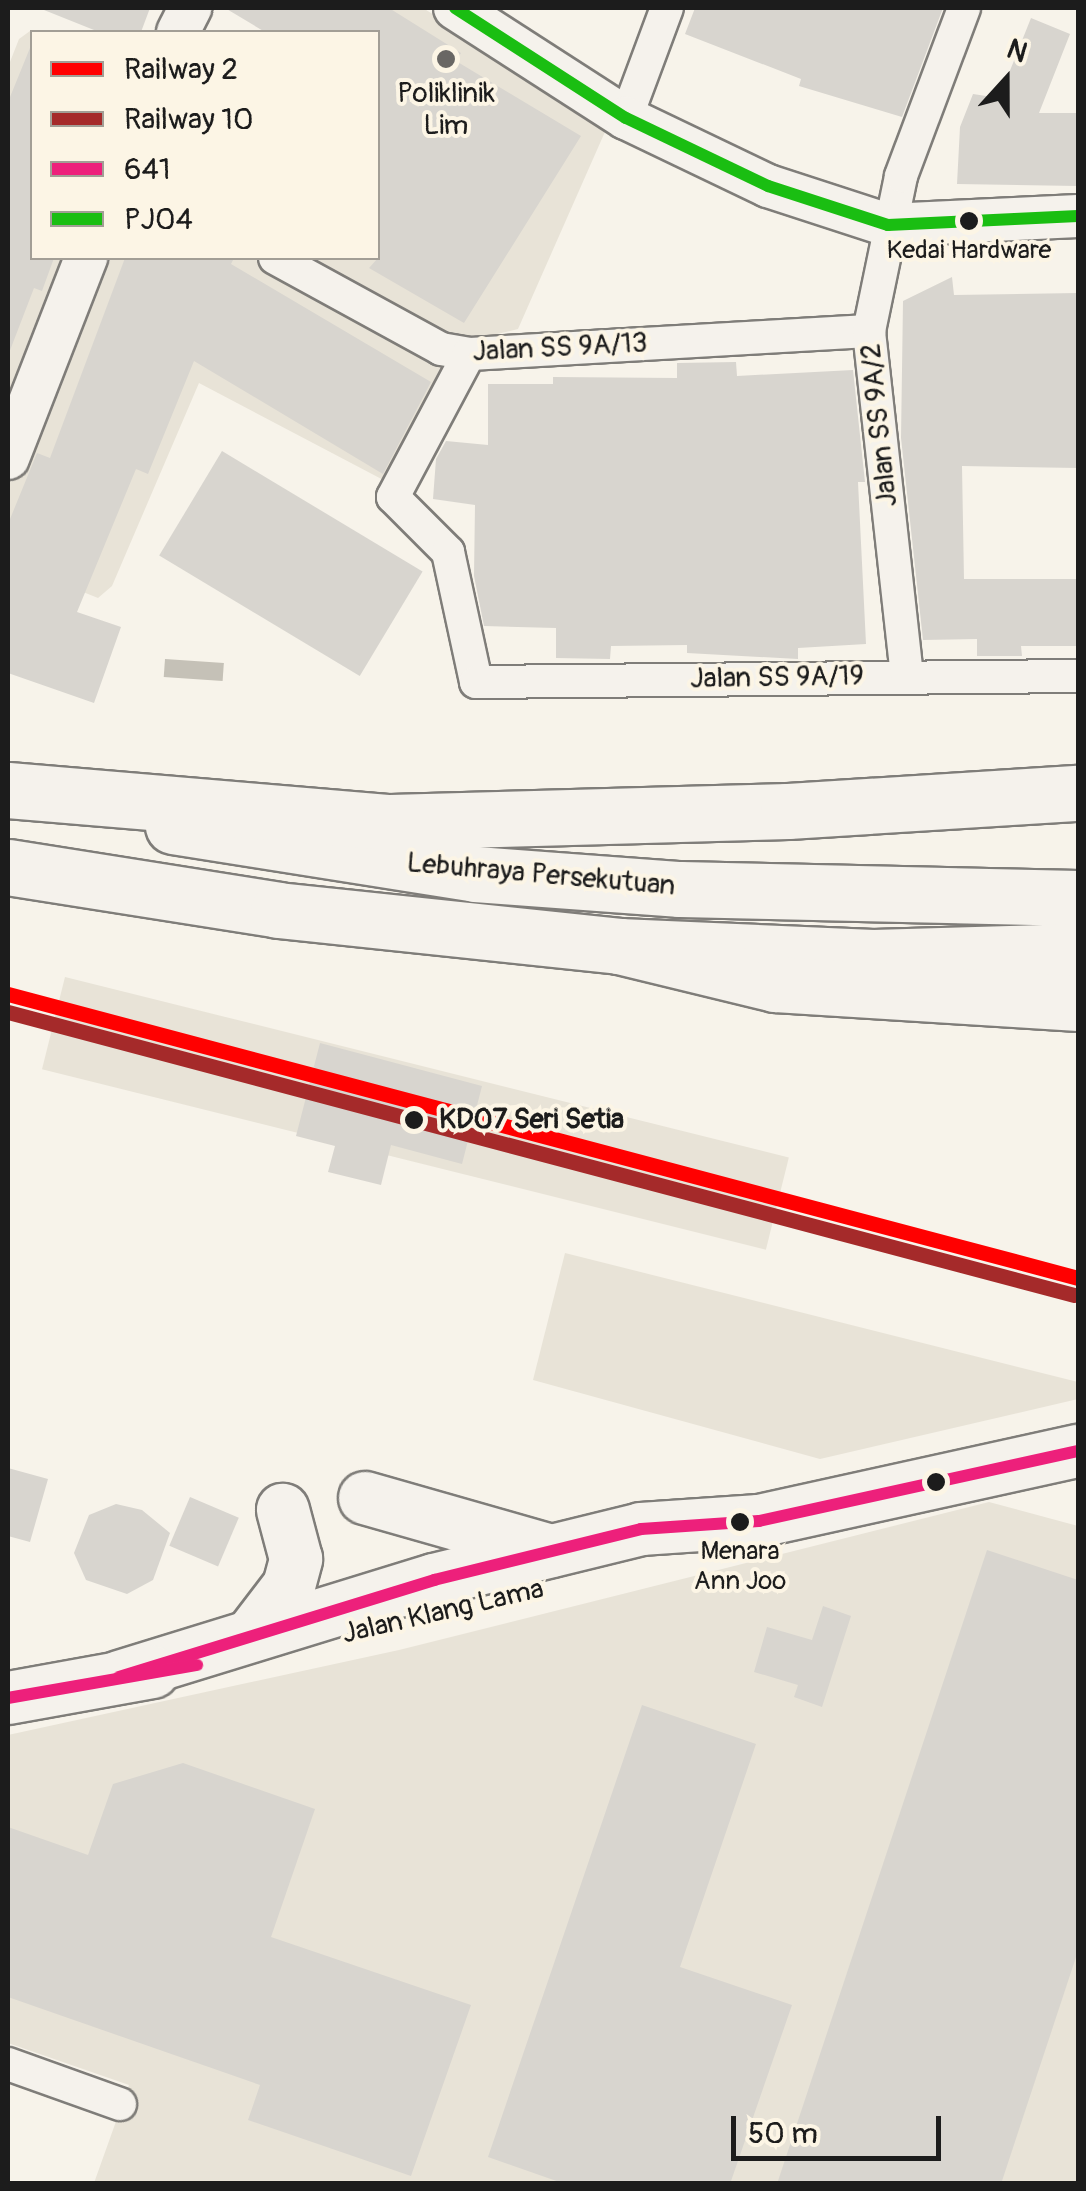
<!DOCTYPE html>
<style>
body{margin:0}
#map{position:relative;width:1086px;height:2191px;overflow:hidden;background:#f7f3ea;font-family:Pangolin,sans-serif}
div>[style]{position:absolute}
.built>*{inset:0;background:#e8e3d7;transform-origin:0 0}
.water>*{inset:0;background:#c5c1b7;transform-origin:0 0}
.building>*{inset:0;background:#d8d5cf;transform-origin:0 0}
.roads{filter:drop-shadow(2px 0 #7f7d79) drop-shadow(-2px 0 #7f7d79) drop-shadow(0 2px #7f7d79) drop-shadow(0 -2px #7f7d79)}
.minor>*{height:32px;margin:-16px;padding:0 16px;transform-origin:16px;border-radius:16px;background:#f5f2ec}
.tertiary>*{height:42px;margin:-21px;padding:0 21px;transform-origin:21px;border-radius:21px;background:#f5f2ec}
.primary>*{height:52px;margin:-26px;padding:0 26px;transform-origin:26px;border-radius:26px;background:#f5f2ec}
.trunk>*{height:55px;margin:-27.5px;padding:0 27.5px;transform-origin:27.5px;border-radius:27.5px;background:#f5f2ec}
.motorway>*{height:55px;margin:-27.5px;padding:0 27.5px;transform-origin:27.5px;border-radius:27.5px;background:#f5f2ec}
.bus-1>*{height:12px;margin:-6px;padding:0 6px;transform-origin:6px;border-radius:6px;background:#ed207b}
.bus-2>*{height:12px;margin:-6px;padding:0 6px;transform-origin:6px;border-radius:6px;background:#1abe12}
.rail-1>*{height:15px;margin:-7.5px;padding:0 7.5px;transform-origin:7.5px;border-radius:7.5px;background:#f00}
.rail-2>*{height:15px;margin:-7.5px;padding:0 7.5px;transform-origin:7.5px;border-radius:7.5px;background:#a52a2a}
.dots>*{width:28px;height:28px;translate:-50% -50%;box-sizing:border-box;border:5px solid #fcf5e5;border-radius:50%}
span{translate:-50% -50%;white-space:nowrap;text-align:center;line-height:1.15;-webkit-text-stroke:8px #fcf5e5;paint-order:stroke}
.bus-label{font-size:26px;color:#1c1c1c}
.poi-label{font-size:28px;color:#1c1c1c}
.street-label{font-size:28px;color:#1c1c1c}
.stop-label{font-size:28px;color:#1c1c1c;font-weight:700}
.left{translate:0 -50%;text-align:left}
.frame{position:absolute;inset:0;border:10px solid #1c1c1c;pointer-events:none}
.legend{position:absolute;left:30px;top:30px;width:350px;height:230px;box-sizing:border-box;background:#fcf5e5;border:2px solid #a29e95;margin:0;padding:12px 18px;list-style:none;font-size:30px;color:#1c1c1c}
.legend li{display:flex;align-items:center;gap:20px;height:50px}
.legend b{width:50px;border:2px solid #a29e95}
.north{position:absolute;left:956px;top:30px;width:100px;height:100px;-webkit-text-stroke:8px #fcf5e5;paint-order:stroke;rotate:21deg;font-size:28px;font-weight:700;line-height:40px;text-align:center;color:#1c1c1c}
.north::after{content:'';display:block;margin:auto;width:35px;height:45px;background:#1c1c1c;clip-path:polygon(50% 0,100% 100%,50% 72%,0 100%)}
.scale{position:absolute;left:731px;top:2116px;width:210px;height:45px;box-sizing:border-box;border:5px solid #1c1c1c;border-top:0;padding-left:12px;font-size:30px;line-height:35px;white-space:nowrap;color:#1c1c1c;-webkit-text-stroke:8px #fcf5e5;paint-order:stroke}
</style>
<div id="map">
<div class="built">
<div style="clip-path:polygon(355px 8px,423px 8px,608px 125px,518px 329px,489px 336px,410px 494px,199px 383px,112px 586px,98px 598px,8px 562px,8px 67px,19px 39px,30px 31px,36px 32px,32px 258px,378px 258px,378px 32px,340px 32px)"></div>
<div style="left:65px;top:977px;width:746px;height:95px;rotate:14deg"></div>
<div style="clip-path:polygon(565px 1253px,1078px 1382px,1078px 1399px,820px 1459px,533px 1380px)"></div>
<div style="clip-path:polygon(989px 1502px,1078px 1526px,1078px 2183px,94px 2183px,129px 2085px,8px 2043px,8px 1735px,399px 1650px)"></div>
</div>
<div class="water">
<div style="left:165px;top:659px;width:59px;height:18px;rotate:4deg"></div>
</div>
<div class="building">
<div style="clip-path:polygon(39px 8px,150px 8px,141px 32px,99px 32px)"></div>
<div style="clip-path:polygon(225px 8px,389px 8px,461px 53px,456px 61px,581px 136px,464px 323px,369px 268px,378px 258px,378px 32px,265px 32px)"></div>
<div style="clip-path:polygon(695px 8px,943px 8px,902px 117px,799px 86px,801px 79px,685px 34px)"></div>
<div style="clip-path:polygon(1031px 18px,1070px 34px,1039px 113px,1078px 113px,1078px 186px,957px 184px,960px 127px,973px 94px,999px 98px)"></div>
<div style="clip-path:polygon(32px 43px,32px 258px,54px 258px,42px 291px,34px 288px,9px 353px,8px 102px)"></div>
<div style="clip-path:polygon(125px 258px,234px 258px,231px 264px,431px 382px,383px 474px,194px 361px,148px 474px,136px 469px,77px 612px,121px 627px,94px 703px,8px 673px,8px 524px,37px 453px,50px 458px)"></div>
<div style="clip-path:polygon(952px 277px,954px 295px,1078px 293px,1078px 468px,962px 466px,964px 579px,1078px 579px,1078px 646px,1021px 646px,1022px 656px,977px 656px,977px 639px,923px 640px,901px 438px,903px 301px)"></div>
<div style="clip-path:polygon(736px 362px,737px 376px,853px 370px,865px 482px,858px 482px,866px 644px,798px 648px,798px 659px,687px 653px,687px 645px,611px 646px,610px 659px,556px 658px,556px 628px,484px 626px,474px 576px,475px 505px,433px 499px,436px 459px,446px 441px,488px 445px,488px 384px,553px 384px,553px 377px,677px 378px,677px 363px)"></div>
<div style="left:222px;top:451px;width:234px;height:122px;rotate:31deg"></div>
<div style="clip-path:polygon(320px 1043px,482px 1086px,462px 1164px,391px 1145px,381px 1185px,328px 1172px,335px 1146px,296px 1136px)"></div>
<div style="clip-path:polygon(8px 1468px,48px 1479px,30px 1542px,8px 1536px)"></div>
<div style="left:190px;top:1497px;width:53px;height:53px;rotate:23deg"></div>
<div style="clip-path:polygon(116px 1504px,142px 1510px,170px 1533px,153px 1580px,127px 1594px,86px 1580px,74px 1553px,89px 1515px)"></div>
<div style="clip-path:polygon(987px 1550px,1078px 1580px,1078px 1951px,1001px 2184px,777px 2184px)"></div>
<div style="clip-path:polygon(823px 1606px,851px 1616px,822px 1707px,794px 1697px,798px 1685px,754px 1672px,767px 1627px,812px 1640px)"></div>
<div style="clip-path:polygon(642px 1705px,756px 1744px,680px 1967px,792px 2005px,730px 2184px,565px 2184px,488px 2157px)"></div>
<div style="clip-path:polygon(183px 1763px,315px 1809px,271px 1937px,471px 2005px,411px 2176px,248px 2120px,260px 2085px,8px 1997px,8px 1827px,88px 1855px,113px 1784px)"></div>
</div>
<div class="roads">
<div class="minor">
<div style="left:626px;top:118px;width:117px;rotate:-69.6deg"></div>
<div style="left:275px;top:258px;width:189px;rotate:28.7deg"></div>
<div style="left:441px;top:349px;width:28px;rotate:10deg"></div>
<div style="left:469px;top:354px;width:401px;rotate:-3.3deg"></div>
<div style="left:469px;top:354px;width:162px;rotate:118deg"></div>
<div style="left:393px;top:497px;width:78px;rotate:45deg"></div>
<div style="left:448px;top:552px;width:133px;rotate:77.8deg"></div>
<div style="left:476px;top:682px;width:602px;rotate:-0.57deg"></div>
<div style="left:907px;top:676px;width:347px;rotate:-96.3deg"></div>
<div style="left:869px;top:331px;width:158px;rotate:-78.3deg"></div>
<div style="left:901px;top:176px;width:179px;rotate:-69.4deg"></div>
<div style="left:8px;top:2064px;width:119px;rotate:19.7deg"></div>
</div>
<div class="tertiary">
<div style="left:455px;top:8px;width:203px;rotate:32.8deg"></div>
<div style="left:626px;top:118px;width:157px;rotate:25.6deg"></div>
<div style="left:768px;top:186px;width:126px;rotate:18deg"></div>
<div style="left:888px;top:225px;width:190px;rotate:-2.7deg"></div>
<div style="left:178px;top:32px;width:27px;rotate:-63deg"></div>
<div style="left:8px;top:458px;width:215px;rotate:-68.7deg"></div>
</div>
<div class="primary">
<div style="left:365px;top:1498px;width:193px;rotate:15.9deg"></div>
<div style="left:253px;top:1633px;width:59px;rotate:-52.5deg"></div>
<div style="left:289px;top:1586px;width:28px;rotate:-75deg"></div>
<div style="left:296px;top:1559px;width:51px;rotate:-104.9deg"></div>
<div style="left:119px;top:1677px;width:330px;rotate:-17.1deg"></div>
<div style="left:434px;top:1580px;width:213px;rotate:-13.8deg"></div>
<div style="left:641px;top:1529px;width:118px;rotate:-3.9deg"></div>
<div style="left:759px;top:1521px;width:327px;rotate:-12.4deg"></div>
<div style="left:8px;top:1698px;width:147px;rotate:-10.2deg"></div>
</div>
<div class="trunk">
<div style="left:173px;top:826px;width:306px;rotate:9deg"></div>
<div style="left:475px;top:874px;width:206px;rotate:4.2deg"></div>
<div style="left:680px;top:889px;width:398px;rotate:1.3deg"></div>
<div style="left:8px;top:867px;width:273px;rotate:9deg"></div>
<div style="left:278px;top:910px;width:343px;rotate:6deg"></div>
<div style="left:619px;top:946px;width:254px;rotate:2.5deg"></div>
<div style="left:873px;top:957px;width:205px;rotate:-1.7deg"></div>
</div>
<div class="motorway">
<div style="left:8px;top:790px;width:383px;rotate:4.8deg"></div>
<div style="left:390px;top:822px;width:398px;rotate:-1.6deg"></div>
<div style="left:788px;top:811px;width:291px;rotate:-3.6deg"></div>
<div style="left:619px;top:946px;width:161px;rotate:13.7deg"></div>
<div style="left:775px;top:984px;width:304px;rotate:3.6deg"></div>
</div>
</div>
<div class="bus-1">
<div style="left:119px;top:1677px;width:330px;rotate:-17.1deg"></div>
<div style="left:434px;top:1580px;width:213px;rotate:-13.8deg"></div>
<div style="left:641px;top:1529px;width:118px;rotate:-3.9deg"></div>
<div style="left:759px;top:1521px;width:327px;rotate:-12.4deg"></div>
<div style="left:8px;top:1698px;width:192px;rotate:-9.9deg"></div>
</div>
<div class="bus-2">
<div style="left:455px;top:8px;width:203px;rotate:32.8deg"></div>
<div style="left:626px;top:118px;width:157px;rotate:25.6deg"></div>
<div style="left:768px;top:186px;width:126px;rotate:18deg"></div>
<div style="left:888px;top:225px;width:190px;rotate:-2.7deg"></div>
</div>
<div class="rail-1">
<div style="left:8px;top:994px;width:1107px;rotate:14.86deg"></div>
</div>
<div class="rail-2">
<div style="left:8px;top:1012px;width:1103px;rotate:14.87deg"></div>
</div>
<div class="dots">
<div style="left:446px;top:59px;background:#696764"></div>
<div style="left:969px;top:221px;background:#1c1c1c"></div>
<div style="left:414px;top:1120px;background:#1c1c1c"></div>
<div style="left:936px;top:1482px;background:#1c1c1c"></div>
<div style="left:740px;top:1522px;background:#1c1c1c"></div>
</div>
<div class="bus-label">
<span style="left:969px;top:251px">Kedai Hardware</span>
<span style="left:740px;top:1567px">Menara<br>Ann Joo</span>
</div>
<div class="poi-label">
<span style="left:446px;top:110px">Poliklinik<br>Lim</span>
</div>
<div class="street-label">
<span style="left:560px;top:348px;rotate:-3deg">Jalan SS 9A/13</span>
<span style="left:880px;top:425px;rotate:-96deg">Jalan SS 9A/2</span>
<span style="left:777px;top:678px;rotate:-1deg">Jalan SS 9A/19</span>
<span style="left:541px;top:875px;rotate:5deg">Lebuhraya Persekutuan</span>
<span style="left:443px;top:1612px;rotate:-13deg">Jalan Klang Lama</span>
</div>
<div class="stop-label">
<span class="left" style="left:439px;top:1120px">KD07 Seri Setia</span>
</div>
<div class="frame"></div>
<ul class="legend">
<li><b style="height:12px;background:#f00"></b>Railway 2</li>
<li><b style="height:12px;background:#a52a2a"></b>Railway 10</li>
<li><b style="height:12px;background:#ed207b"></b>641</li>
<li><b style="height:12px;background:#1abe12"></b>PJ04</li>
</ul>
<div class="north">N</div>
<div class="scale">50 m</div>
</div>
